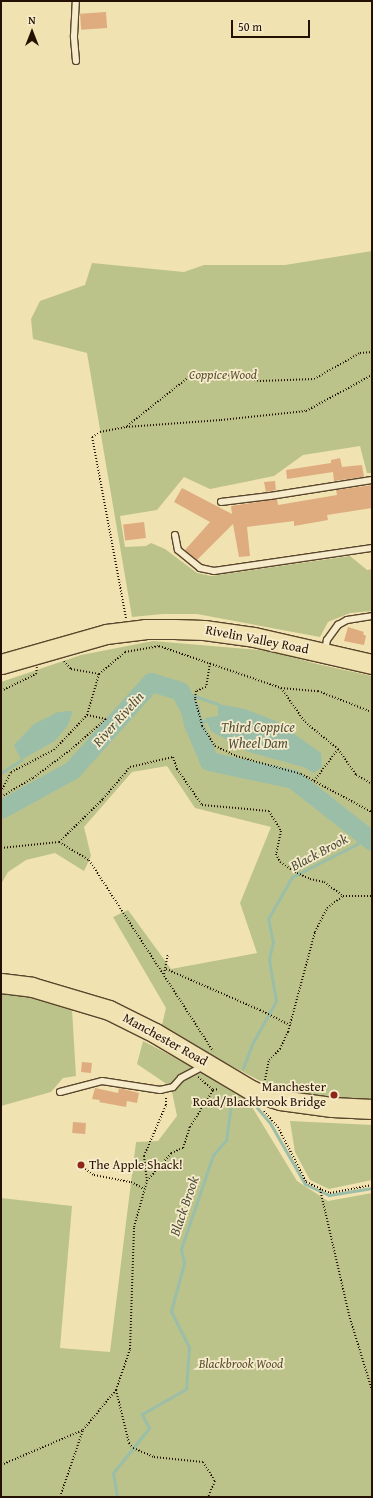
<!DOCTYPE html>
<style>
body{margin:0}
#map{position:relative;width:373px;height:1498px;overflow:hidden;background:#f1e2b1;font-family:"Gentium Book Plus",serif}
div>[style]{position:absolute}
.green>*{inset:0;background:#bbc38a}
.water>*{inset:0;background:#9bbea9}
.stream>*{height:3px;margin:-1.5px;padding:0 1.5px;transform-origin:1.5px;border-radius:1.5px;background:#9bbea9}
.river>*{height:19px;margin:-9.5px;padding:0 9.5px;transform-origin:9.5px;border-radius:9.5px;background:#9bbea9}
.building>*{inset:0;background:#deac7e;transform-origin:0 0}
.path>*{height:2px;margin-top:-1px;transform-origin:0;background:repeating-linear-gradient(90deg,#261100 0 1px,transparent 0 3px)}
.roads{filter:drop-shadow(1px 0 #59452c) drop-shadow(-1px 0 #59452c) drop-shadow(0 1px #59452c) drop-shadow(0 -1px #59452c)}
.service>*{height:6px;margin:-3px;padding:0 3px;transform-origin:3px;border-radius:3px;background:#f6eccc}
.primary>*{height:19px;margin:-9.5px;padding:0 9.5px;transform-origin:9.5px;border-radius:9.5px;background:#f1e2b1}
.dots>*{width:11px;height:11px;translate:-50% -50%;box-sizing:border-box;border:2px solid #f6eccc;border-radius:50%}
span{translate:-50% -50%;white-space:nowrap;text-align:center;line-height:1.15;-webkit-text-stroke:3.5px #f6eccc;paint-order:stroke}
.park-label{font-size:13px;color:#5a4f30;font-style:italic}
.street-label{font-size:13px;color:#261100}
.poi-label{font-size:13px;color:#261100}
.right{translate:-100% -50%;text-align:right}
.left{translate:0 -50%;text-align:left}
.water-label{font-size:14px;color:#4f4e3b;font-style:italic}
.frame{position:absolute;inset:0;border:2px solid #261100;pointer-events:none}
.north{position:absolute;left:12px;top:12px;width:40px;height:40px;-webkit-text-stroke:3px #f6eccc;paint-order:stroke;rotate:0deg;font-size:11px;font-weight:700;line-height:16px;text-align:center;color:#261100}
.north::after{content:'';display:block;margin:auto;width:14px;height:18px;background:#261100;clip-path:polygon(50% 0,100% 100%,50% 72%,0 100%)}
.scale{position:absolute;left:231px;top:20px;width:79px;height:18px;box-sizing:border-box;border:2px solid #261100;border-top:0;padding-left:5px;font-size:12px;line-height:14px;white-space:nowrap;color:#261100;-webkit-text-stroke:3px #f6eccc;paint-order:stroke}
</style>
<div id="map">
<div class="green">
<div style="clip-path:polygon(372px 251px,372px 473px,367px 473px,360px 446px,303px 455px,274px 476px,210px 489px,184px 477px,157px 510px,120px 516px,125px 547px,146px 546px,151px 543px,165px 549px,197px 573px,211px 576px,350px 556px,367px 570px,372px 569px,372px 611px,350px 613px,328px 622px,320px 637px,197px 614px,163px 614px,132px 617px,87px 353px,33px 339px,31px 319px,40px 301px,85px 285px,92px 263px,184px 272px,204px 265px,285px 265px)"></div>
<div style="clip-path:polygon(153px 641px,270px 651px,317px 664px,372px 676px,372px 1100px,304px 1095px,266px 1084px,161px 1029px,166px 1008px,113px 917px,128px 910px,171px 969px,257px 953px,240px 903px,271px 827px,195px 808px,167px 766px,132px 772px,84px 827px,91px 856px,84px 871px,55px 853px,26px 860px,8px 872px,1px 884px,1px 682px,81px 655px)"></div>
<div style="clip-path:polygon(1px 994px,31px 996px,72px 1009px,76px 1076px,63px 1078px,51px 1092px,1px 1106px)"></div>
<div style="clip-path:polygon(143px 1041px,216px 1079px,249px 1102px,297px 1181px,328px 1201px,372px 1193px,372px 1497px,1px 1497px,1px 1198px,72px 1206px,60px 1348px,110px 1352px,136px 1142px,158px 1141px,177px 1116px,171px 1087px,137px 1064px)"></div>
<div style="clip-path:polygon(290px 1121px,372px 1125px,372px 1180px,329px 1189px,310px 1180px,295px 1152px)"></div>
</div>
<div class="water">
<div style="clip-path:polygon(218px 704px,245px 709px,276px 721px,321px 753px,322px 767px,314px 773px,303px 767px,249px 752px,211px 731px,205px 718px,218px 716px)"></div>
<div style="clip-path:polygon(73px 711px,68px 725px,55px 741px,21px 760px,14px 745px,34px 724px,58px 712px)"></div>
</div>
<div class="stream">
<div style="left:180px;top:691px;width:40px;rotate:18.9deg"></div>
<div style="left:193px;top:723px;width:13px;rotate:-9deg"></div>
<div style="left:1px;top:773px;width:24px;rotate:-33deg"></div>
<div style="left:243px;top:1068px;width:26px;rotate:-69deg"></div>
<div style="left:252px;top:1044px;width:49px;rotate:-60.8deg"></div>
<div style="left:276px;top:1001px;width:43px;rotate:-99.5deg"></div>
<div style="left:269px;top:959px;width:17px;rotate:-77deg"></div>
<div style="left:273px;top:942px;width:24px;rotate:-102deg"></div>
<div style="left:268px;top:919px;width:48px;rotate:-60.3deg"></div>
<div style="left:292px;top:877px;width:73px;rotate:-26.9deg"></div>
<div style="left:357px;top:844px;width:12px;rotate:-66deg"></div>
<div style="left:117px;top:1497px;width:24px;rotate:-99deg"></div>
<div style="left:113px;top:1473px;width:58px;rotate:-51.3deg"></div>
<div style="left:149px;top:1428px;width:16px;rotate:-117deg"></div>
<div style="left:142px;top:1414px;width:51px;rotate:-29.6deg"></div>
<div style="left:186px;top:1389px;width:42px;rotate:-85.9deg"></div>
<div style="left:189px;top:1347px;width:40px;rotate:-116.6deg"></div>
<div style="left:171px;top:1311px;width:50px;rotate:-74.8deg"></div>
<div style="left:184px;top:1263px;width:14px;rotate:-102deg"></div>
<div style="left:181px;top:1249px;width:99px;rotate:-71.2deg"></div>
<div style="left:213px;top:1155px;width:20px;rotate:-49deg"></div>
<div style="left:226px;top:1140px;width:42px;rotate:-81.9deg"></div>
<div style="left:232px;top:1098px;width:16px;rotate:22deg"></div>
<div style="left:247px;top:1104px;width:7px"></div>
<div style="left:254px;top:1104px;width:25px;rotate:50deg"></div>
<div style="left:270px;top:1123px;width:70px;rotate:60.2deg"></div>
<div style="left:305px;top:1184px;width:26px;rotate:25deg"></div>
<div style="left:329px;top:1195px;width:44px;rotate:-9.2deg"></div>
</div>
<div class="river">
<div style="left:1px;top:809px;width:81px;rotate:-28.8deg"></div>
<div style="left:72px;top:770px;width:118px;rotate:-48.1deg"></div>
<div style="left:151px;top:682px;width:30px;rotate:17deg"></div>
<div style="left:180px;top:691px;width:21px;rotate:62deg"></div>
<div style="left:190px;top:710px;width:13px;rotate:77deg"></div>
<div style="left:193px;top:723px;width:41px;rotate:67.2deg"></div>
<div style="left:209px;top:761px;width:86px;rotate:12.1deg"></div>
<div style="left:293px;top:779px;width:100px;rotate:38.1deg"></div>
</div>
<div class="building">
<div style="left:106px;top:12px;width:16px;height:26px;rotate:86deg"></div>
<div style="clip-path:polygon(340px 458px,342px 467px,362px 465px,364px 477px,334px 481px,333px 472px,287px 479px,286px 470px,331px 463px,331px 460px)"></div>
<div style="clip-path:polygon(275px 481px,276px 490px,266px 492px,264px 482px)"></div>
<div style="clip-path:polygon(372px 485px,372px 508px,327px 515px,328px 520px,294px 526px,294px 521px,247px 527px,250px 556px,239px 557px,233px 524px,197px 560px,185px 550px,210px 522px,174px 502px,182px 488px,232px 514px,231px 506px,277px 499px,278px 505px,337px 495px,336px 490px)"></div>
<div style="left:144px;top:522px;width:16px;height:21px;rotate:83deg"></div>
<div style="clip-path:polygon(348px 627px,364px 632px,363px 634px,366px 636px,364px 645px,344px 641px)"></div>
<div style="left:82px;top:1062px;width:10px;height:10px;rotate:6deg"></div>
<div style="clip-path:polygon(95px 1088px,118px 1093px,119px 1088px,139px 1093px,137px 1103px,127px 1101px,126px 1107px,99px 1102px,100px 1100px,92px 1099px)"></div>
<div style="left:73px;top:1122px;width:13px;height:11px;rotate:4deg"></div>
</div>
<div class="path">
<div style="left:127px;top:426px;width:80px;rotate:-38.4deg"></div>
<div style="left:190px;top:376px;width:26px;rotate:-7deg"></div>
<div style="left:216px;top:373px;width:45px;rotate:10.3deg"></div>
<div style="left:260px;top:381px;width:54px;rotate:-2.1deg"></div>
<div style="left:314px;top:379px;width:53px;rotate:-29.5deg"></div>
<div style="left:360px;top:353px;width:12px;rotate:-5deg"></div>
<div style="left:126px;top:618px;width:184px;rotate:-100.6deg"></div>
<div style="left:92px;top:437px;width:9px;rotate:-32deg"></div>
<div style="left:100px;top:432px;width:26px;rotate:-11deg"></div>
<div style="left:126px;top:427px;width:95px;rotate:-4.2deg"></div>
<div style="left:221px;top:420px;width:85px;rotate:-6deg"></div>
<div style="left:306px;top:411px;width:75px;rotate:-28.6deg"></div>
<div style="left:64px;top:661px;width:11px;rotate:49deg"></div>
<div style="left:71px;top:669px;width:28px;rotate:10deg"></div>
<div style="left:210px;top:663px;width:24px;rotate:99deg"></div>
<div style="left:206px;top:687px;width:11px;rotate:158deg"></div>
<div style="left:196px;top:691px;width:8px;rotate:97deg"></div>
<div style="left:195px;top:699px;width:28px;rotate:75deg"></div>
<div style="left:202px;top:726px;width:24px;rotate:57deg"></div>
<div style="left:215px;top:746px;width:23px;rotate:25deg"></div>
<div style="left:236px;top:756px;width:67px;rotate:15.5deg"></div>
<div style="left:301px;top:774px;width:81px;rotate:28.2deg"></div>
<div style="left:281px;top:688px;width:37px;rotate:5deg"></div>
<div style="left:318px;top:691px;width:58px;rotate:21.3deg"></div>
<div style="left:1px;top:691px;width:39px;rotate:-26deg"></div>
<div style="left:36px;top:674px;width:7px;rotate:-82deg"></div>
<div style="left:87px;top:715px;width:19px;rotate:12deg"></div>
<div style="left:314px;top:781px;width:40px;rotate:-53deg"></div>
<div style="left:1px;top:792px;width:22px;rotate:-63deg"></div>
<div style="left:11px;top:772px;width:48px;rotate:-27.1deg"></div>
<div style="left:54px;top:750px;width:48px;rotate:-46.7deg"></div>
<div style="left:87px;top:715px;width:43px;rotate:-73.7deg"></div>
<div style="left:99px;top:674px;width:34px;rotate:-40deg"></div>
<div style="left:125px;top:652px;width:35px;rotate:-10deg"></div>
<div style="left:159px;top:646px;width:129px;rotate:19deg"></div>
<div style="left:281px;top:688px;width:42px;rotate:54.8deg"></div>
<div style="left:305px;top:722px;width:43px;rotate:39.3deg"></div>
<div style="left:338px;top:749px;width:32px;rotate:55deg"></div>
<div style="left:356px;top:775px;width:18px;rotate:29deg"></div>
<div style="left:1px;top:797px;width:37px;rotate:-31deg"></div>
<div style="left:33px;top:778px;width:45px;rotate:-36.9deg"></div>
<div style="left:69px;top:751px;width:49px;rotate:-40.9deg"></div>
<div style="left:59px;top:842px;width:62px;rotate:-44.3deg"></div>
<div style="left:103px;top:799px;width:42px;rotate:-49.8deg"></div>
<div style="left:130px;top:767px;width:44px;rotate:-13.1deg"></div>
<div style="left:173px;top:757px;width:13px;rotate:72deg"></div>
<div style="left:177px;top:769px;width:44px;rotate:55.2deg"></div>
<div style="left:202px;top:805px;width:67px;rotate:5.1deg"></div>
<div style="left:269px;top:811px;width:23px;rotate:59deg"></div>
<div style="left:281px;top:831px;width:24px;rotate:102deg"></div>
<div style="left:276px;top:854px;width:9px;rotate:63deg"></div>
<div style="left:280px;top:862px;width:20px;rotate:33deg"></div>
<div style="left:297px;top:873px;width:14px;rotate:25deg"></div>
<div style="left:310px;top:879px;width:14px;rotate:12deg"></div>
<div style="left:324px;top:882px;width:24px;rotate:36deg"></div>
<div style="left:1px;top:848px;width:58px;rotate:-5.9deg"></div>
<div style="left:59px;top:842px;width:35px;rotate:31deg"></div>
<div style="left:89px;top:860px;width:228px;rotate:57deg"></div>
<div style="left:166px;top:969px;width:103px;rotate:23.6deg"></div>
<div style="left:260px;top:1010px;width:34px;rotate:27deg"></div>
<div style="left:164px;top:974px;width:21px;rotate:-79deg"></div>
<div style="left:198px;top:1077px;width:20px;rotate:41deg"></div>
<div style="left:265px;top:1080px;width:20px;rotate:-79deg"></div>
<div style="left:269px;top:1060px;width:16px;rotate:-45deg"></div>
<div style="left:280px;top:1049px;width:19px;rotate:-65deg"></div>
<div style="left:288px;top:1032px;width:104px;rotate:-74.9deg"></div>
<div style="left:315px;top:932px;width:27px;rotate:-63deg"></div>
<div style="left:327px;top:908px;width:20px;rotate:-37deg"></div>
<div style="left:343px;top:896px;width:29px"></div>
<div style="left:264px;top:1111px;width:21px;rotate:49deg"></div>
<div style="left:278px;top:1127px;width:62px;rotate:63deg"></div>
<div style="left:306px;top:1182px;width:26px;rotate:25deg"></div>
<div style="left:330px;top:1193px;width:43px;rotate:-10.8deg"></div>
<div style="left:85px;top:1169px;width:11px;rotate:34deg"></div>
<div style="left:94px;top:1175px;width:38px;rotate:11deg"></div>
<div style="left:131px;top:1182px;width:15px;rotate:28deg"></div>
<div style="left:147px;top:1181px;width:37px;rotate:-49deg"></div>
<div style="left:171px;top:1153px;width:13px;rotate:-23deg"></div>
<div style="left:183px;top:1148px;width:22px;rotate:-72deg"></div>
<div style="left:190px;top:1127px;width:44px;rotate:-58.1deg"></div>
<div style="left:213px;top:1090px;width:6px;rotate:-9deg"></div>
<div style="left:320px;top:1189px;width:129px;rotate:77deg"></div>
<div style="left:349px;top:1315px;width:78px;rotate:73deg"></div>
<div style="left:116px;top:1390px;width:55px;rotate:76.2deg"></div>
<div style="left:129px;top:1443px;width:6px;rotate:51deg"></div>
<div style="left:133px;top:1448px;width:23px;rotate:23deg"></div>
<div style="left:154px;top:1457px;width:49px;rotate:5.8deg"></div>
<div style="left:203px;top:1462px;width:22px;rotate:58deg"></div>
<div style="left:215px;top:1481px;width:17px;rotate:114deg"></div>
<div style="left:1px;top:1465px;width:89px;rotate:-23.1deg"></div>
<div style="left:83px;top:1430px;width:52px;rotate:-50.5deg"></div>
<div style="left:116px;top:1390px;width:43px;rotate:-71.1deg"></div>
<div style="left:130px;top:1349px;width:122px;rotate:-88.1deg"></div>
<div style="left:134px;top:1227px;width:48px;rotate:-74.2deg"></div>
<div style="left:147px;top:1181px;width:25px;rotate:-97deg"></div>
<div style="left:144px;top:1156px;width:56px;rotate:-66.7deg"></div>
<div style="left:166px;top:1105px;width:8px;rotate:-90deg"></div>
<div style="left:60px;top:1497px;width:71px;rotate:-71.1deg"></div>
</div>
<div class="roads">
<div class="service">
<div style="left:76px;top:61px;width:25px;rotate:-95deg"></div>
<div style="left:74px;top:36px;width:35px;rotate:-87deg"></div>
<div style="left:221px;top:502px;width:49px;rotate:-7deg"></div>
<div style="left:270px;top:496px;width:103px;rotate:-8.9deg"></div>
<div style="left:175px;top:535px;width:15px;rotate:79deg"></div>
<div style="left:178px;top:550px;width:28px;rotate:39deg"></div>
<div style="left:200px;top:568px;width:14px;rotate:12deg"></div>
<div style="left:214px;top:571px;width:160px;rotate:-8.3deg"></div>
<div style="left:325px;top:652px;width:12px;rotate:-81deg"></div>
<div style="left:327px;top:640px;width:19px;rotate:-54deg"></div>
<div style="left:338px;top:625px;width:10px;rotate:-29deg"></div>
<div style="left:347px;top:620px;width:25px;rotate:-9deg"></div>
<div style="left:60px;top:1092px;width:43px;rotate:-14.7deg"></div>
<div style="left:102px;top:1081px;width:59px;rotate:8.8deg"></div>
<div style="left:160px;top:1090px;width:13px;rotate:-13deg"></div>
<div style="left:173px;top:1087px;width:12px;rotate:-48deg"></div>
<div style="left:181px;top:1078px;width:26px;rotate:-28deg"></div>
</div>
<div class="primary">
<div style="left:1px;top:664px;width:109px;rotate:-15.9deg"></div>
<div style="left:106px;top:634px;width:39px;rotate:-7deg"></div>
<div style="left:145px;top:629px;width:29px"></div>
<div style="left:174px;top:629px;width:30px;rotate:2deg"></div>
<div style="left:204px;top:630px;width:50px;rotate:8deg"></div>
<div style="left:254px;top:637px;width:121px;rotate:12.9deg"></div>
<div style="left:1px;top:983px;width:31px;rotate:7deg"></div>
<div style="left:32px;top:987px;width:80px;rotate:16.6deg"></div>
<div style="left:109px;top:1010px;width:51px;rotate:26.6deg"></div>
<div style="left:155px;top:1033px;width:112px;rotate:30.7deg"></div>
<div style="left:251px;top:1090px;width:13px;rotate:23deg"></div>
<div style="left:263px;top:1095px;width:18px;rotate:16deg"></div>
<div style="left:280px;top:1100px;width:52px;rotate:7.7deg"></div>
<div style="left:332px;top:1107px;width:40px;rotate:2.9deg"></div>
</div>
</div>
<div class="dots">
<div style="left:334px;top:1095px;background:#8f2418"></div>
<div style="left:81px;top:1165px;background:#8f2418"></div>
</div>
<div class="park-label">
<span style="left:223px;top:375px">Coppice Wood</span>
<span style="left:241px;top:1364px">Blackbrook Wood</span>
</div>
<div class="street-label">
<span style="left:257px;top:640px;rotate:11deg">Rivelin Valley Road</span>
<span style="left:165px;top:1040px;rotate:29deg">Manchester Road</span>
</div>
<div class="poi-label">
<span class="right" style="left:326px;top:1095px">Manchester<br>Road/Blackbrook Bridge</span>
<span class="left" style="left:89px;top:1165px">The Apple Shack!</span>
</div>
<div class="water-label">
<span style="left:118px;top:719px;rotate:-48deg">River Rivelin</span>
<span style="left:258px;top:735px">Third Coppice<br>Wheel Dam</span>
<span style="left:319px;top:852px;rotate:-28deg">Black Brook</span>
<span style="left:184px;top:1206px;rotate:-71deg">Black Brook</span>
</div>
<div class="frame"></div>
<div class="north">N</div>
<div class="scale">50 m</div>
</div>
